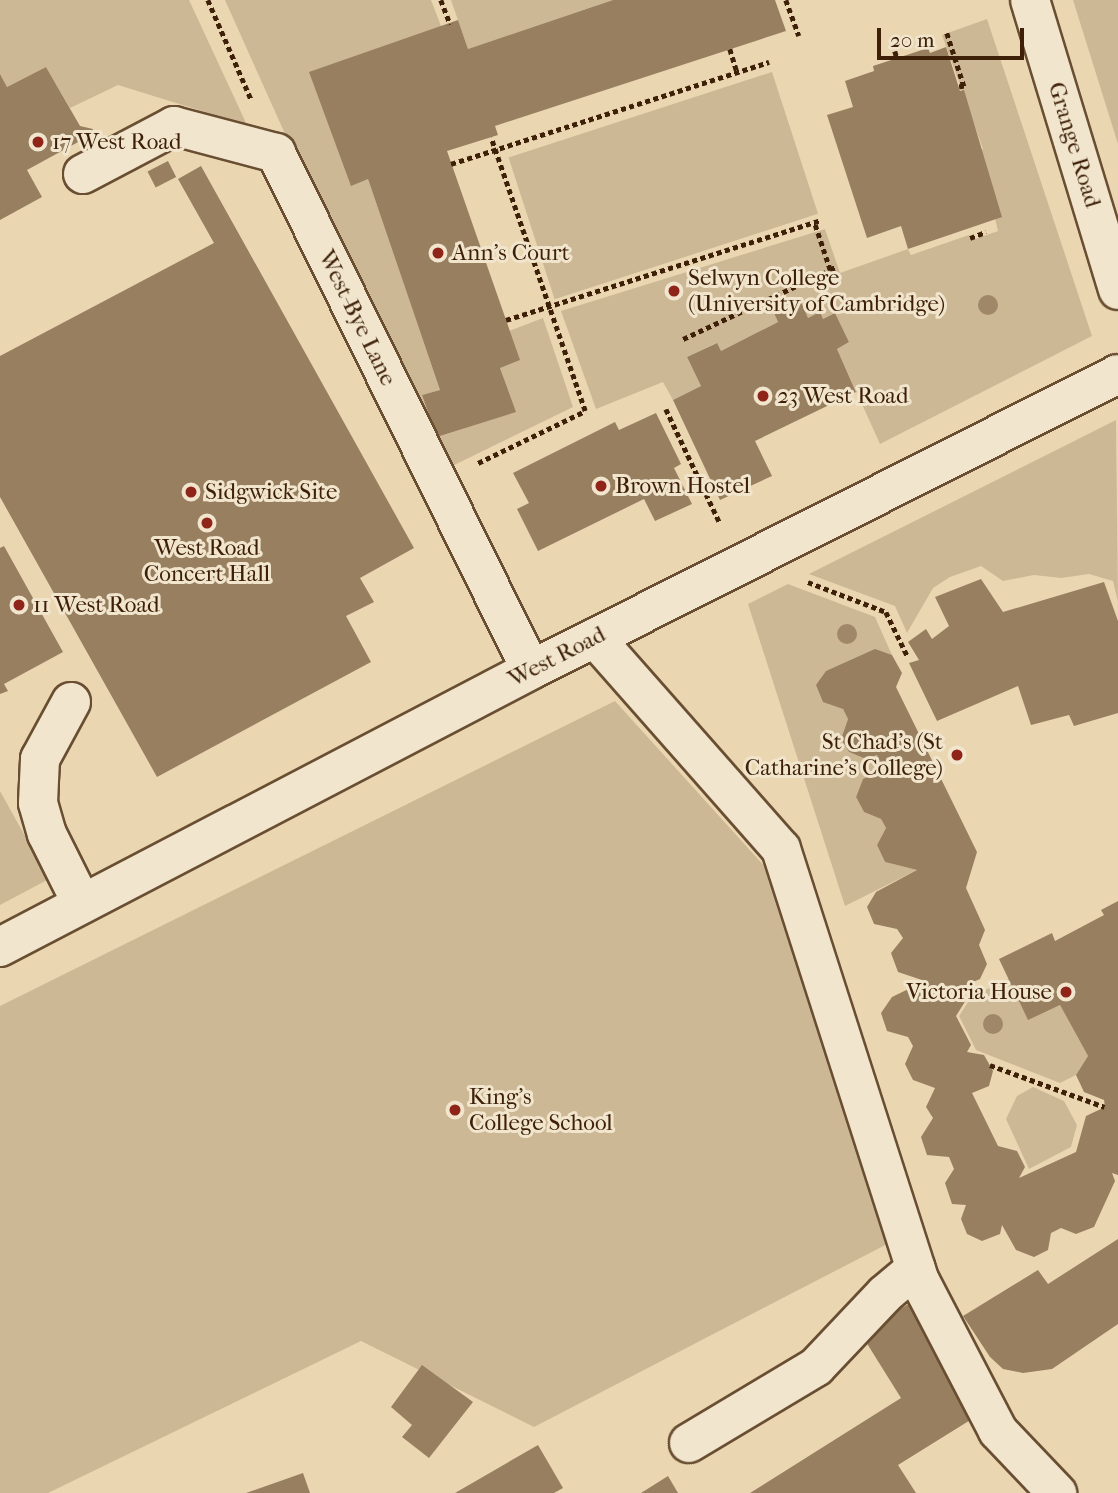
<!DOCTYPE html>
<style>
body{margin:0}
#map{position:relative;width:1118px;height:1493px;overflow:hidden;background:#ead7b2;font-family:"IM FELL French Canon",serif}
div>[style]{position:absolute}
.green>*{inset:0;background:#cdb895;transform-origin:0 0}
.building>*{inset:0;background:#977f60;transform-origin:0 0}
.path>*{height:4.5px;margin-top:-2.25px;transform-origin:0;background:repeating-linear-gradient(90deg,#3e2008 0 5px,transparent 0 8.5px)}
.roads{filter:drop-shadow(2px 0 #694e32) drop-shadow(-2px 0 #694e32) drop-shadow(0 2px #694e32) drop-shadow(0 -2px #694e32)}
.minor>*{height:38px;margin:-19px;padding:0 19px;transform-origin:19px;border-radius:19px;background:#f1e5cd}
.trees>*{width:20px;height:20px;margin:-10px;border-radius:50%;background:#9f8768}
.dots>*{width:19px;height:19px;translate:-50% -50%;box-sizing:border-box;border:4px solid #f1e5cd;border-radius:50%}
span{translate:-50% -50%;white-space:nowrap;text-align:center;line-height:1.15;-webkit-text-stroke:6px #f1e5cd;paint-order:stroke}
.poi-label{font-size:23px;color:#3e2008}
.left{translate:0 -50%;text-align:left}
.right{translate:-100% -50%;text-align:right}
.street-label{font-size:23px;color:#3e2008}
.scale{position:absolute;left:877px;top:28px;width:147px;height:32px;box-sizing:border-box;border:4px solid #3e2008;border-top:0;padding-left:9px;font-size:21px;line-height:24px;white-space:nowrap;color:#3e2008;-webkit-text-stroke:5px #f1e5cd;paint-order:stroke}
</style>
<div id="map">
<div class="green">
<div style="clip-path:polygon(0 0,189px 0,247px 125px,118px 85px,70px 108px,46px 67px,7px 87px,0 74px)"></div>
<div style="clip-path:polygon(225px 0,431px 0,441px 26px,368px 179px,440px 390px,422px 395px,438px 437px,515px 412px,500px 368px,509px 331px,543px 318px,573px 407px,446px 469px,290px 145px)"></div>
<div style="clip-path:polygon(451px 0,613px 0,468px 49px)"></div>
<div style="clip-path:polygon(1073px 0,1118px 0,1118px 144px)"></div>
<div style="clip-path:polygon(987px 19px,1092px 336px,880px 444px,837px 349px,849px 342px,835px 313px,823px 319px,820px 313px,808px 318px,799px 301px,774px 313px,778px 322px,721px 351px,716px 343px,687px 357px,701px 386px,673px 400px,663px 382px,596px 409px,561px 311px,825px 229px,840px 273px,908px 249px,911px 255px,969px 235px,972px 240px,998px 231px,979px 150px,983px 149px,942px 35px)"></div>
<div style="left:772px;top:72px;width:149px;height:277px;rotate:72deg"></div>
<div style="clip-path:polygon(1116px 420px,1118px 602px,1113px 581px,1089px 574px,1061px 578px,1034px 575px,1003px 581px,981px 566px,950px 577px,933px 588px,907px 633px,895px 606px,809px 574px)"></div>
<div style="clip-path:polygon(788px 584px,875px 617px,892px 655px,875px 650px,843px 709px,848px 719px,841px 739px,849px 752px,866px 759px,877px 755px,883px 768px,863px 779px,856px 797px,864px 812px,881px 819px,886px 828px,877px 845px,885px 862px,917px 870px,845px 906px,748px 604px)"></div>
<div style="clip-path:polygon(615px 701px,766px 868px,893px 1241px,534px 1427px,361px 1341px,48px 1493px,0 1493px,0 1006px)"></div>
<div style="clip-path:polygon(0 791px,49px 879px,0 905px)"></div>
<div style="clip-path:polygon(1009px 979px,1028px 1019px,1060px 1005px,1088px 1056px,1076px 1075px,1060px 1083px,976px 1050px,959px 1016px,972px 996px)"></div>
<div style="clip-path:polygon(1033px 1087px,1064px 1101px,1077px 1125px,1071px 1147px,1029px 1169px,1006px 1119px,1017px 1096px)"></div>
</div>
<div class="building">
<div style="clip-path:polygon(613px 0,775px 0,786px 31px,495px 126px,498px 135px,447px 151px,520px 360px,500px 368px,516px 412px,437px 437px,422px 395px,440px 390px,368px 179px,351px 186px,309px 72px,458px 20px,468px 49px)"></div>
<div style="clip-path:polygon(946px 47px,960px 91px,964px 90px,1002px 217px,908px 249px,901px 226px,867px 238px,827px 115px,853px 107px,845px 81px,874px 71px,873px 66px,928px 48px,930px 53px)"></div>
<div style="clip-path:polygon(46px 67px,80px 126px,93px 129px,89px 144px,80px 141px,27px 170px,42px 197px,0 220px,0 74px,7px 87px)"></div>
<div style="left:168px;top:161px;width:18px;height:23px;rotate:63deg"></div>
<div style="clip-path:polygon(201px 166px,414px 548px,360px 578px,374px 602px,346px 616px,371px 662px,157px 777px,0 497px,0 356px,214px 243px,178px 179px)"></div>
<div style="clip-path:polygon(800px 300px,808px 318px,820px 312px,823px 319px,835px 313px,849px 342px,837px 349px,856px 392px,755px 441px,772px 476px,720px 500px,673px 400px,701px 386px,687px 357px,717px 343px,721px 351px,778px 322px,774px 313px)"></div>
<div style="clip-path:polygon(656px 413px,681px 464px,674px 468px,692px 504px,655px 521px,644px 499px,538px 551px,517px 509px,529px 503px,513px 473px,615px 422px,619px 430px)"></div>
<div style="clip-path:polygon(4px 546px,63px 652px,4px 684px,8px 691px,0 694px,0 548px)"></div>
<div style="clip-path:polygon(981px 579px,1003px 612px,1104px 582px,1118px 621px,1118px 713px,1074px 726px,1069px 715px,1031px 725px,1018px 686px,937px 721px,909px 663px,919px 660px,908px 642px,926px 629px,932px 639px,949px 626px,935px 597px)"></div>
<div style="clip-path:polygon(875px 649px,892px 655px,902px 673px,896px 687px,977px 852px,966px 888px,985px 930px,979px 945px,987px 964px,980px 979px,959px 988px,966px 1000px,956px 1016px,971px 1045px,967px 1052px,984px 1055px,993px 1071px,989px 1086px,972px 1093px,998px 1146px,1017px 1151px,1025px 1167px,1019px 1178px,1076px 1152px,1086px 1116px,1105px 1107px,1104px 1100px,1084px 1092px,1076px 1075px,1088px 1056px,1060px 1005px,1028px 1020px,999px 959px,1052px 933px,1055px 941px,1104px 915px,1101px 910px,1118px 901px,1118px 1175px,1112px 1173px,1115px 1181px,1094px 1227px,1076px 1234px,1061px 1228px,1051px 1233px,1048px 1250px,1034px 1257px,1016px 1250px,1002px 1225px,1000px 1234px,982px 1241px,967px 1234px,961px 1219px,966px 1205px,952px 1204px,945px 1183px,954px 1169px,949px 1157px,927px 1155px,921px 1137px,933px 1118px,926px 1107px,935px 1088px,913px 1080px,905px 1064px,913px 1046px,908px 1037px,887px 1031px,881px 1013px,892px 997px,925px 981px,898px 972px,891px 953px,903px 938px,897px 929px,874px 924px,867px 907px,876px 892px,917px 870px,885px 862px,877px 845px,886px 828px,881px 819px,864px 812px,856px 797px,863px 779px,883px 768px,877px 755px,866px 759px,849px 752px,841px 739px,848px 719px,843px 709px,823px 702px,816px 685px,826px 671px)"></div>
<div style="clip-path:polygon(1118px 1239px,1118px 1324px,1052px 1369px,1023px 1373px,1003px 1369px,990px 1357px,963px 1316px,1038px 1270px,1048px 1284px)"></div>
<div style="clip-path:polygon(910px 1303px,980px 1414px,898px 1465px,916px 1493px,750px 1493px,901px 1398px,861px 1334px)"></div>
<div style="clip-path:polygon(422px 1365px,473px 1402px,429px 1458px,402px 1437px,412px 1425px,391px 1407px)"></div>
<div style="clip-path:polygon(538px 1445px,563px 1488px,554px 1493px,455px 1493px)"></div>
<div style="clip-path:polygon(303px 1473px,310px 1493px,246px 1493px)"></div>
<div style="clip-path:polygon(668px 1476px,678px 1493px,641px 1493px)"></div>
</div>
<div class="path">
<div style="left:208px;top:0;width:110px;rotate:66.5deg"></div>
<div style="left:441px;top:0;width:26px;rotate:69deg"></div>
<div style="left:786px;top:0;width:38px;rotate:70deg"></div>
<div style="left:947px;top:33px;width:56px;rotate:72.2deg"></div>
<div style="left:964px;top:86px;width:5px;rotate:169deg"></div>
<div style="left:730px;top:49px;width:24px;rotate:73deg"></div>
<div style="left:895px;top:51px;width:7px;rotate:74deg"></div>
<div style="left:451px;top:164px;width:334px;rotate:-17.8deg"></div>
<div style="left:970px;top:238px;width:17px;rotate:-21deg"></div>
<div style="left:830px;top:270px;width:8px;rotate:-30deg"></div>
<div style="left:506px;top:320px;width:331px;rotate:-17.6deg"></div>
<div style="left:683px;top:339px;width:162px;rotate:-25.1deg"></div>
<div style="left:830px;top:270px;width:51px;rotate:-108.4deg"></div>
<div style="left:666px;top:409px;width:126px;rotate:64.7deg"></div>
<div style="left:478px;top:463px;width:119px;rotate:-25.9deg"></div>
<div style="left:585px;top:411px;width:289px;rotate:-109deg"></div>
<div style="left:808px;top:582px;width:84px;rotate:21deg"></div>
<div style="left:886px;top:612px;width:48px;rotate:64deg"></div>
<div style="left:990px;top:1065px;width:122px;rotate:20.1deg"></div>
</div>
<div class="roads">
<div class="minor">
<div style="left:1030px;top:0;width:303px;rotate:73.1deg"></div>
<div style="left:83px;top:174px;width:103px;rotate:-27.8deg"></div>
<div style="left:174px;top:126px;width:106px;rotate:14.8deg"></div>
<div style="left:276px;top:153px;width:576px;rotate:63.75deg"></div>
<div style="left:595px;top:638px;width:281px;rotate:48.6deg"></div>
<div style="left:781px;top:849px;width:454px;rotate:72.2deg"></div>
<div style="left:920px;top:1281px;width:169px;rotate:62.5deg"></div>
<div style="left:998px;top:1431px;width:86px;rotate:46.4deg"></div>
<div style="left:71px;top:702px;width:65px;rotate:118.5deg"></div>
<div style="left:40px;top:759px;width:44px;rotate:92.6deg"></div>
<div style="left:38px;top:803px;width:32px;rotate:74deg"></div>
<div style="left:47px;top:834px;width:78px;rotate:63.4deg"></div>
<div style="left:0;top:947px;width:599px;rotate:-27.55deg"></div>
<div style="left:531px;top:670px;width:657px;rotate:-26.76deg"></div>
<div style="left:689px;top:1443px;width:148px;rotate:-30.9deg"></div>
<div style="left:816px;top:1367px;width:100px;rotate:-46.6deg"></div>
<div style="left:885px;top:1294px;width:40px;rotate:-40deg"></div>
</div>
</div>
<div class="trees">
<div style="left:988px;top:305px"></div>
<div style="left:847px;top:634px"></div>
<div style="left:993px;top:1024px"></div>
</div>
<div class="dots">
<div style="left:38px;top:142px;background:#8f2418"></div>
<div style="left:438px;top:253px;background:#8f2418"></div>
<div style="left:674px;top:291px;background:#8f2418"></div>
<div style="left:763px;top:396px;background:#8f2418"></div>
<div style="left:601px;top:486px;background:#8f2418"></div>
<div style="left:191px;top:492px;background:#8f2418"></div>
<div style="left:207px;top:523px;background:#8f2418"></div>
<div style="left:19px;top:605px;background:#8f2418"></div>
<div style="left:957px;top:755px;background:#8f2418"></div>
<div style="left:1066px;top:992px;background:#8f2418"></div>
<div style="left:455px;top:1110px;background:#8f2418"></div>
</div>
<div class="poi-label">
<span class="left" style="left:52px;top:142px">17 West Road</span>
<span class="left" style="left:452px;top:253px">Ann's Court</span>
<span class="left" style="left:688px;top:291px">Selwyn College<br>(University of Cambridge)</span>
<span class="left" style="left:777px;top:396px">23 West Road</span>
<span class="left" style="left:615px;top:486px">Brown Hostel</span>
<span class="left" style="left:205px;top:492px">Sidgwick Site</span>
<span style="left:207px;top:561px">West Road<br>Concert Hall</span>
<span class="left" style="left:33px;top:605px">11 West Road</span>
<span class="right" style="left:943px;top:755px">St Chad's (St<br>Catharine's College)</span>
<span class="right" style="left:1052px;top:992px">Victoria House</span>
<span class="left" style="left:469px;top:1110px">King's<br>College School</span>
</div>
<div class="street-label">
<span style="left:1074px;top:145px;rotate:73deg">Grange Road</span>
<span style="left:357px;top:318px;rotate:64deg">West-Bye Lane</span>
<span style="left:557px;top:657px;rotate:-27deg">West Road</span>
</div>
<div class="scale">20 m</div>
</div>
